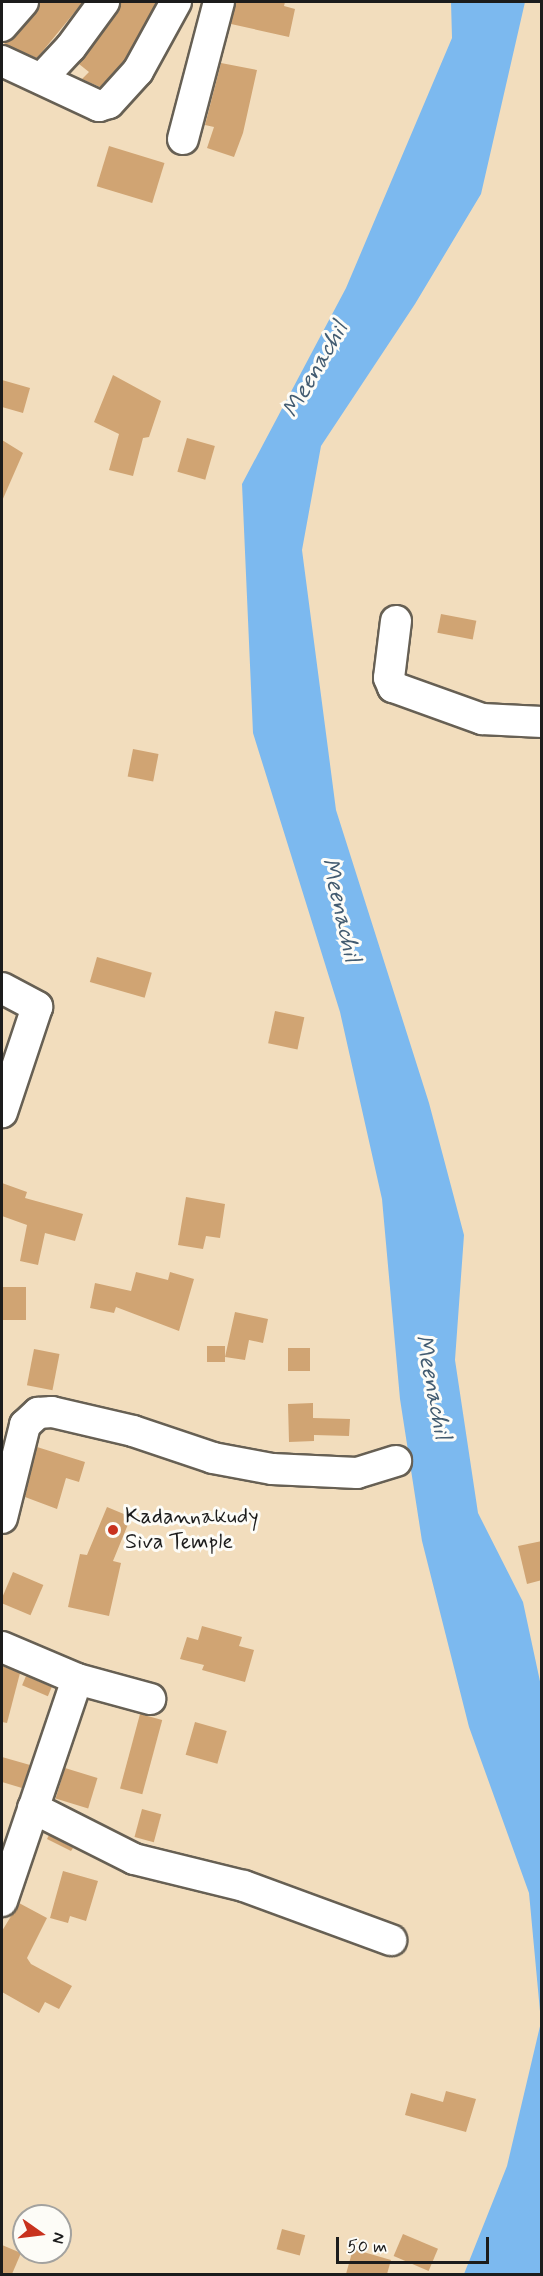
<!DOCTYPE html>
<style>
body{margin:0}
#map{position:relative;width:543px;height:2276px;overflow:hidden;background:#f2ddbd;font-family:Mynerve,sans-serif}
div>[style]{position:absolute}
.water>*{inset:0;background:#7cb9ef}
.building>*{inset:0;background:#d0a473;transform-origin:0 0}
.roads{filter:drop-shadow(2px 0 #676054) drop-shadow(-2px 0 #676054) drop-shadow(0 2px #676054) drop-shadow(0 -2px #676054)}
.minor>*{height:30px;margin:-15px;padding:0 15px;transform-origin:15px;border-radius:15px;background:#fff}
.dots>*{width:16px;height:16px;translate:-50% -50%;box-sizing:border-box;border:3px solid #fdfcf7;border-radius:50%}
span{translate:-50% -50%;white-space:nowrap;text-align:center;line-height:1.15;-webkit-text-stroke:6px #fdfcf7;paint-order:stroke}
.poi-label{font-size:22px;color:#1c1c1c}
.left{translate:0 -50%;text-align:left}
.water-label{font-size:24px;color:#425b70;font-style:italic}
.frame{position:absolute;inset:0;border:3px solid #1c1c1c;pointer-events:none}
.north{position:absolute;left:12px;top:2204px;width:60px;height:60px;box-sizing:border-box;background:#fdfcf7;border:2px solid #a3a29f;border-radius:50%;rotate:104deg;font-size:16px;font-weight:700;line-height:24px;text-align:center;color:#1c1c1c}
.north::after{content:'';display:block;margin:auto;width:21px;height:27px;background:#c8321e;clip-path:polygon(50% 0,100% 100%,50% 72%,0 100%)}
.scale{position:absolute;left:336px;top:2237px;width:153px;height:27px;box-sizing:border-box;border:3px solid #1c1c1c;border-top:0;padding-left:8px;font-size:18px;line-height:21px;white-space:nowrap;color:#1c1c1c;-webkit-text-stroke:4px #fdfcf7;paint-order:stroke}
</style>
<div id="map">
<div class="water">
<div style="clip-path:polygon(451px 2px,525px 2px,481px 194px,415px 304px,321px 446px,302px 550px,336px 810px,429px 1103px,464px 1235px,455px 1360px,478px 1513px,523px 1602px,541px 1686px,541px 2274px,464px 2274px,507px 2166px,541px 2022px,529px 1893px,469px 1727px,422px 1541px,400px 1399px,382px 1199px,340px 1012px,253px 733px,242px 484px,346px 288px,452px 38px)"></div>
</div>
<div class="building">
<div style="clip-path:polygon(40px 2px,83px 2px,37px 58px,4px 44px,36px 13px)"></div>
<div style="clip-path:polygon(121px 2px,157px 2px,124px 61px,100px 87px,82px 79px,89px 72px,79px 64px,118px 12px)"></div>
<div style="clip-path:polygon(236px 2px,285px 2px,284px 6px,295px 9px,289px 37px,231px 24px)"></div>
<div style="clip-path:polygon(221px 63px,257px 70px,243px 133px,234px 157px,207px 148px,214px 127px,205px 125px)"></div>
<div style="left:109px;top:146px;width:58px;height:42px;rotate:17deg"></div>
<div style="clip-path:polygon(113px 375px,161px 401px,149px 437px,143px 438px,133px 476px,109px 470px,119px 434px,94px 422px)"></div>
<div style="clip-path:polygon(2px 380px,30px 388px,23px 413px,2px 407px)"></div>
<div style="left:187px;top:438px;width:29px;height:35px;rotate:16deg"></div>
<div style="clip-path:polygon(2px 440px,23px 453px,2px 501px)"></div>
<div style="left:441px;top:614px;width:36px;height:19px;rotate:11deg"></div>
<div style="left:133px;top:749px;width:26px;height:28px;rotate:11deg"></div>
<div style="left:97px;top:957px;width:57px;height:26px;rotate:16deg"></div>
<div style="left:275px;top:1011px;width:30px;height:33px;rotate:12deg"></div>
<div style="clip-path:polygon(2px 1183px,27px 1192px,25px 1198px,83px 1214px,75px 1241px,45px 1233px,38px 1265px,20px 1261px,27px 1225px,2px 1216px)"></div>
<div style="clip-path:polygon(186px 1197px,225px 1204px,220px 1238px,206px 1236px,203px 1249px,178px 1245px)"></div>
<div style="clip-path:polygon(136px 1272px,168px 1280px,170px 1272px,194px 1279px,179px 1331px,116px 1307px,114px 1313px,90px 1308px,95px 1283px,131px 1291px)"></div>
<div style="left:2px;top:1287px;width:24px;height:33px"></div>
<div style="clip-path:polygon(235px 1312px,268px 1319px,263px 1343px,249px 1340px,245px 1360px,225px 1357px)"></div>
<div style="left:207px;top:1346px;width:18px;height:16px"></div>
<div style="left:288px;top:1348px;width:22px;height:23px"></div>
<div style="left:34px;top:1349px;width:26px;height:37px;rotate:11deg"></div>
<div style="clip-path:polygon(313px 1403px,313px 1418px,350px 1419px,349px 1436px,314px 1435px,314px 1441px,289px 1442px,288px 1404px)"></div>
<div style="clip-path:polygon(37px 1447px,85px 1462px,79px 1482px,66px 1478px,57px 1509px,25px 1497px)"></div>
<div style="clip-path:polygon(107px 1507px,131px 1517px,113px 1561px,121px 1563px,109px 1616px,68px 1607px,80px 1554px,87px 1555px)"></div>
<div style="clip-path:polygon(542px 1541px,542px 1580px,527px 1584px,518px 1546px)"></div>
<div style="left:13px;top:1572px;width:33px;height:33px;rotate:23deg"></div>
<div style="clip-path:polygon(202px 1626px,242px 1637px,239px 1646px,254px 1650px,245px 1682px,202px 1670px,204px 1665px,180px 1659px,187px 1637px,198px 1640px)"></div>
<div style="clip-path:polygon(2px 1666px,20px 1673px,7px 1723px,2px 1722px)"></div>
<div style="left:26px;top:1676px;width:28px;height:10px;rotate:23deg"></div>
<div style="left:140px;top:1714px;width:23px;height:77px;rotate:15deg"></div>
<div style="left:195px;top:1722px;width:33px;height:34px;rotate:16deg"></div>
<div style="clip-path:polygon(2px 1757px,30px 1765px,22px 1788px,2px 1782px)"></div>
<div style="left:65px;top:1768px;width:34px;height:32px;rotate:17deg"></div>
<div style="left:142px;top:1809px;width:20px;height:29px;rotate:15deg"></div>
<div style="clip-path:polygon(49px 1835px,73px 1848px,71px 1851px,47px 1839px)"></div>
<div style="clip-path:polygon(63px 1871px,98px 1881px,86px 1921px,70px 1916px,68px 1923px,50px 1918px)"></div>
<div style="clip-path:polygon(19px 1903px,47px 1918px,27px 1958px,31px 1964px,72px 1986px,59px 2009px,45px 2002px,39px 2013px,2px 1992px,2px 1931px)"></div>
<div style="clip-path:polygon(446px 2091px,476px 2099px,466px 2132px,405px 2115px,411px 2093px,443px 2102px)"></div>
<div style="left:282px;top:2229px;width:24px;height:21px;rotate:15deg"></div>
<div style="left:403px;top:2234px;width:38px;height:24px;rotate:23deg"></div>
<div style="clip-path:polygon(2px 2245px,21px 2253px,12px 2274px,2px 2274px)"></div>
<div style="clip-path:polygon(353px 2249px,391px 2260px,387px 2274px,346px 2274px)"></div>
</div>
<div class="roads">
<div class="minor">
<div style="left:2px;top:26px;width:32px;rotate:-49deg"></div>
<div style="left:2px;top:61px;width:107px;rotate:24.9deg"></div>
<div style="left:99px;top:106px;width:10px;rotate:-17deg"></div>
<div style="left:109px;top:103px;width:43px;rotate:-47.8deg"></div>
<div style="left:138px;top:71px;width:79px;rotate:-61.2deg"></div>
<div style="left:42px;top:78px;width:42px;rotate:-46.9deg"></div>
<div style="left:71px;top:47px;width:56px;rotate:-53.7deg"></div>
<div style="left:183px;top:139px;width:142px;rotate:-75.3deg"></div>
<div style="left:396px;top:621px;width:57px;rotate:97deg"></div>
<div style="left:389px;top:678px;width:10px;rotate:66deg"></div>
<div style="left:393px;top:687px;width:95px;rotate:19.8deg"></div>
<div style="left:482px;top:719px;width:60px;rotate:2.9deg"></div>
<div style="left:2px;top:988px;width:40px;rotate:28deg"></div>
<div style="left:37px;top:1007px;width:111px;rotate:108.4deg"></div>
<div style="left:2px;top:1518px;width:96px;rotate:-76.1deg"></div>
<div style="left:25px;top:1425px;width:18px;rotate:-43deg"></div>
<div style="left:38px;top:1413px;width:14px;rotate:-4deg"></div>
<div style="left:52px;top:1412px;width:83px;rotate:13.2deg"></div>
<div style="left:133px;top:1431px;width:84px;rotate:18.6deg"></div>
<div style="left:213px;top:1458px;width:60px;rotate:10.6deg"></div>
<div style="left:272px;top:1469px;width:85px;rotate:2.7deg"></div>
<div style="left:357px;top:1473px;width:41px;rotate:-17.1deg"></div>
<div style="left:2px;top:1647px;width:82px;rotate:23.1deg"></div>
<div style="left:77px;top:1679px;width:76px;rotate:15.3deg"></div>
<div style="left:33px;top:1808px;width:113px;rotate:26.8deg"></div>
<div style="left:134px;top:1859px;width:113px;rotate:13.8deg"></div>
<div style="left:244px;top:1886px;width:157px;rotate:20.2deg"></div>
<div style="left:2px;top:1901px;width:234px;rotate:-71.3deg"></div>
</div>
</div>
<div class="dots">
<div style="left:113px;top:1530px;background:#c8321e"></div>
</div>
<div class="poi-label">
<span class="left" style="left:125px;top:1530px">Kadannakudy<br>Siva Temple</span>
</div>
<div class="water-label">
<span style="left:316px;top:370px;rotate:-60deg">Meenachil</span>
<span style="left:340px;top:910px;rotate:77deg">Meenachil</span>
<span style="left:432px;top:1387px;rotate:79deg">Meenachil</span>
</div>
<div class="frame"></div>
<div class="north">N</div>
<div class="scale">50 m</div>
</div>
